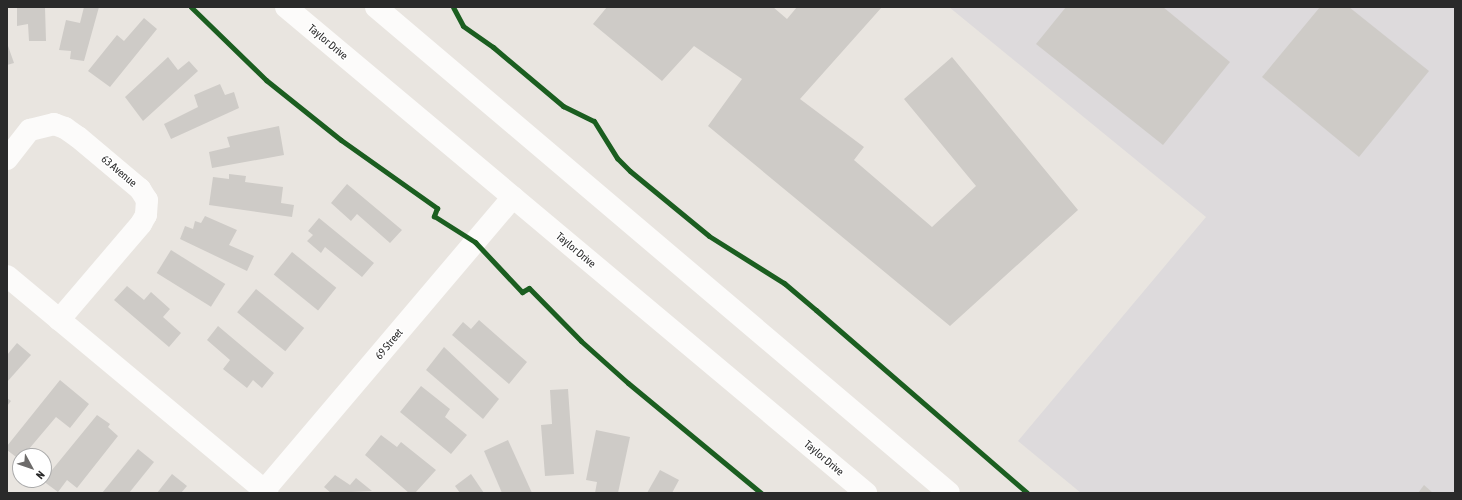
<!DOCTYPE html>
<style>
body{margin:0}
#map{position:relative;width:1462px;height:500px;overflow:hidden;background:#e9e5e0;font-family:"Asap Condensed",sans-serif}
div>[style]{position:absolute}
.industrial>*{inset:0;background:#dddadc}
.building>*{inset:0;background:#cecbc7;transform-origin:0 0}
.minor>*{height:22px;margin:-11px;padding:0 11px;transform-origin:11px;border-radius:11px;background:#fcfbfa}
.secondary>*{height:22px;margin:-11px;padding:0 11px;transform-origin:11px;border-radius:11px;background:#fcfbfa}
.cycleway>*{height:5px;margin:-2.5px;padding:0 2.5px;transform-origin:2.5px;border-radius:2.5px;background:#1b5e20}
span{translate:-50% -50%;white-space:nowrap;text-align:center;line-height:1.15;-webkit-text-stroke:3px #fff;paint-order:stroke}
.street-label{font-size:11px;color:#2a2a2a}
.frame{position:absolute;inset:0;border:8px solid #2a2a2a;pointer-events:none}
.north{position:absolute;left:12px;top:448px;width:40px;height:40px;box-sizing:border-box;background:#fff;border:1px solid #aaa;border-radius:50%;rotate:130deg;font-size:11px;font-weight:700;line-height:16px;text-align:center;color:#2a2a2a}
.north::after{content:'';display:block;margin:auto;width:14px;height:18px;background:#6d6b6a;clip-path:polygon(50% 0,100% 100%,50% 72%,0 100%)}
</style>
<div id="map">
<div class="industrial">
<div style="clip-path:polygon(949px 7px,1455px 7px,1455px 493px,1081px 493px,1018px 441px,1206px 217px)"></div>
</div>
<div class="building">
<div style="clip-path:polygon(17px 7px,45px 7px,46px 41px,29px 41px,28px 24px,17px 26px)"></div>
<div style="clip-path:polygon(84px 7px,99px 7px,84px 61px,70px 59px,71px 51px,59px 50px,66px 20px,80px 23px)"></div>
<div style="clip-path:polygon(607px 7px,773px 7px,787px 19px,797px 7px,882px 7px,800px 99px,864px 147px,854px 160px,932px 227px,976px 186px,904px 99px,952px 57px,1078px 210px,950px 326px,708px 126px,742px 79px,694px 46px,662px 81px,593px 24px)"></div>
<div style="clip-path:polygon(1066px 7px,1163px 7px,1230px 62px,1163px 145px,1036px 44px)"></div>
<div style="clip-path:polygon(1320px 7px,1349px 7px,1429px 71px,1359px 157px,1262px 77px)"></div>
<div style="clip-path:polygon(144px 18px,157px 29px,110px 87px,88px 71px,117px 35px,124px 41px)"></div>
<div style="clip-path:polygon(7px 43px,14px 63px,7px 65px)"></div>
<div style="clip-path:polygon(168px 57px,178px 70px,189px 61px,198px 71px,143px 121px,125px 97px)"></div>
<div style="clip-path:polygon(220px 84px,225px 95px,234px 92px,239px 108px,171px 139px,164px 124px,198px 107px,194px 95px)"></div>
<div style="clip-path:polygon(279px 126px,284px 155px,212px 168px,209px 152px,230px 147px,227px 137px)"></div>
<div style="clip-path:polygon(229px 174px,246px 176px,245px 182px,283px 187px,281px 203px,294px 205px,292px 217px,209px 205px,213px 177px,229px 179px)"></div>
<div style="clip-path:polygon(347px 184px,402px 230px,390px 243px,357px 214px,351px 221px,331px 203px)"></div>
<div style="clip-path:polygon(205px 216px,237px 230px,229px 245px,254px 256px,247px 271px,180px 239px,185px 226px,193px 229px,195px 221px,201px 223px)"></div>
<div style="clip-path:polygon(319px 218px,374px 263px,362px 277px,325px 247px,321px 253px,307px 241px,313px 235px,308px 231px)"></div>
<div style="left:171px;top:250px;width:64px;height:27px;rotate:32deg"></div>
<div style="left:292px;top:252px;width:57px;height:29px;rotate:39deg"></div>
<div style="clip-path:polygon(127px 286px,144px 300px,151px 292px,170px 309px,163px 317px,181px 333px,169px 347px,114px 300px)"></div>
<div style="left:256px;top:289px;width:62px;height:30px;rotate:39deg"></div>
<div style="clip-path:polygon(479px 320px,527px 362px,509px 384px,452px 335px,463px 322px,471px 329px)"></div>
<div style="clip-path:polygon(218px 326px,274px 373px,262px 388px,253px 380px,247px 388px,223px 369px,230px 360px,207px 340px)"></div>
<div style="clip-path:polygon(17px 343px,31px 355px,7px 382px,7px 355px)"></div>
<div style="clip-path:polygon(444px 347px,499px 399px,483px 419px,426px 370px)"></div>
<div style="clip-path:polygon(60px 380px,89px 404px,70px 428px,56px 417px,23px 456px,20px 456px,20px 460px,7px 450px,7px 446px)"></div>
<div style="clip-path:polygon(421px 386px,450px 409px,445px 417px,467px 435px,451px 454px,400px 412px)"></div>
<div style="clip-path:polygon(568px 389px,574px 474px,545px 476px,541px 425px,552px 424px,550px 390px)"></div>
<div style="clip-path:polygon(7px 398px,11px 401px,7px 406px)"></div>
<div style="clip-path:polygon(97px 415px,110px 424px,108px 427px,118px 436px,77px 488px,67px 480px,58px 492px,43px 481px)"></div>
<div style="clip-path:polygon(596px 430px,630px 437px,618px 493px,595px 493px,597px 482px,586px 480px)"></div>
<div style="clip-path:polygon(381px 435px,397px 447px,401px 442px,436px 470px,415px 493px,409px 493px,365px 455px)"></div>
<div style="clip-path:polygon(508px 440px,532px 493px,502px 493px,484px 451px)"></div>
<div style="clip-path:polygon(138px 449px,154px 462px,129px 493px,102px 493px)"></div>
<div style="clip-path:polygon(660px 470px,679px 480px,672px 493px,647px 493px)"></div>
<div style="clip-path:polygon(172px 474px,187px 486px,181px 493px,157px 493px)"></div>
<div style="clip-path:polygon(471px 474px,484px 493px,460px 493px,455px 486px)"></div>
<div style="clip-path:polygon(335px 475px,350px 485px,356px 478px,372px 491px,331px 493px,324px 487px)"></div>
<div style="clip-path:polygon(1424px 485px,1433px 493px,1418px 493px)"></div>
</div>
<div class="minor">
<div style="left:7px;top:159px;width:37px;rotate:-52deg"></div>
<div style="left:30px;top:130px;width:25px;rotate:-14deg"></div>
<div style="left:54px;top:124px;width:12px;rotate:20deg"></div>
<div style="left:65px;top:128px;width:16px;rotate:35deg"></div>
<div style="left:78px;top:137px;width:81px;rotate:40deg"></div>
<div style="left:140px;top:189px;width:13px;rotate:58deg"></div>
<div style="left:147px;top:200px;width:15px;rotate:94deg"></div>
<div style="left:146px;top:215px;width:10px;rotate:119deg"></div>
<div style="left:141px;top:224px;width:126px;rotate:130.5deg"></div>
<div style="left:7px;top:276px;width:339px;rotate:39.8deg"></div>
<div style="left:262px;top:493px;width:388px;rotate:-49.7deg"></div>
</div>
<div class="secondary">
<div style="left:286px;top:7px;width:757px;rotate:39.96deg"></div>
<div style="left:376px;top:7px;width:751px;rotate:40.3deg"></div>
</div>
<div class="cycleway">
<div style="left:191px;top:7px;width:105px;rotate:44.2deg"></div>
<div style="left:266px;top:80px;width:96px;rotate:38.7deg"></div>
<div style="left:341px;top:140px;width:118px;rotate:35.3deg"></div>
<div style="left:437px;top:208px;width:9px;rotate:111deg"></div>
<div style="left:434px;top:216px;width:49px;rotate:32.4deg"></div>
<div style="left:475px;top:242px;width:69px;rotate:46.8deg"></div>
<div style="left:522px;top:292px;width:8px;rotate:-30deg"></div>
<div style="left:529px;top:288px;width:74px;rotate:45.5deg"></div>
<div style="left:581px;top:341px;width:63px;rotate:41.8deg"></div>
<div style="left:628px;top:383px;width:173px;rotate:39.6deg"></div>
<div style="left:453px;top:7px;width:21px;rotate:62deg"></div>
<div style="left:463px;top:26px;width:37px;rotate:35deg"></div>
<div style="left:493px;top:47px;width:92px;rotate:40.1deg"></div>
<div style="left:563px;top:106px;width:34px;rotate:26deg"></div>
<div style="left:594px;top:121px;width:44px;rotate:58.1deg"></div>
<div style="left:617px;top:158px;width:18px;rotate:45deg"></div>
<div style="left:630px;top:171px;width:102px;rotate:39.4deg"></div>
<div style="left:709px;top:236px;width:89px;rotate:32.1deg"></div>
<div style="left:784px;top:283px;width:42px;rotate:40.2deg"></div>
<div style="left:816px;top:310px;width:279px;rotate:40.9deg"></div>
</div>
<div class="street-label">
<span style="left:328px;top:42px;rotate:40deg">Taylor Drive</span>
<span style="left:119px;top:171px;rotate:40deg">63 Avenue</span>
<span style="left:576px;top:250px;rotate:40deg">Taylor Drive</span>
<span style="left:389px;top:344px;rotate:-50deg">69 Street</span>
<span style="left:824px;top:458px;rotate:40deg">Taylor Drive</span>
</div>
<div class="frame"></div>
<div class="north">N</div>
</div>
